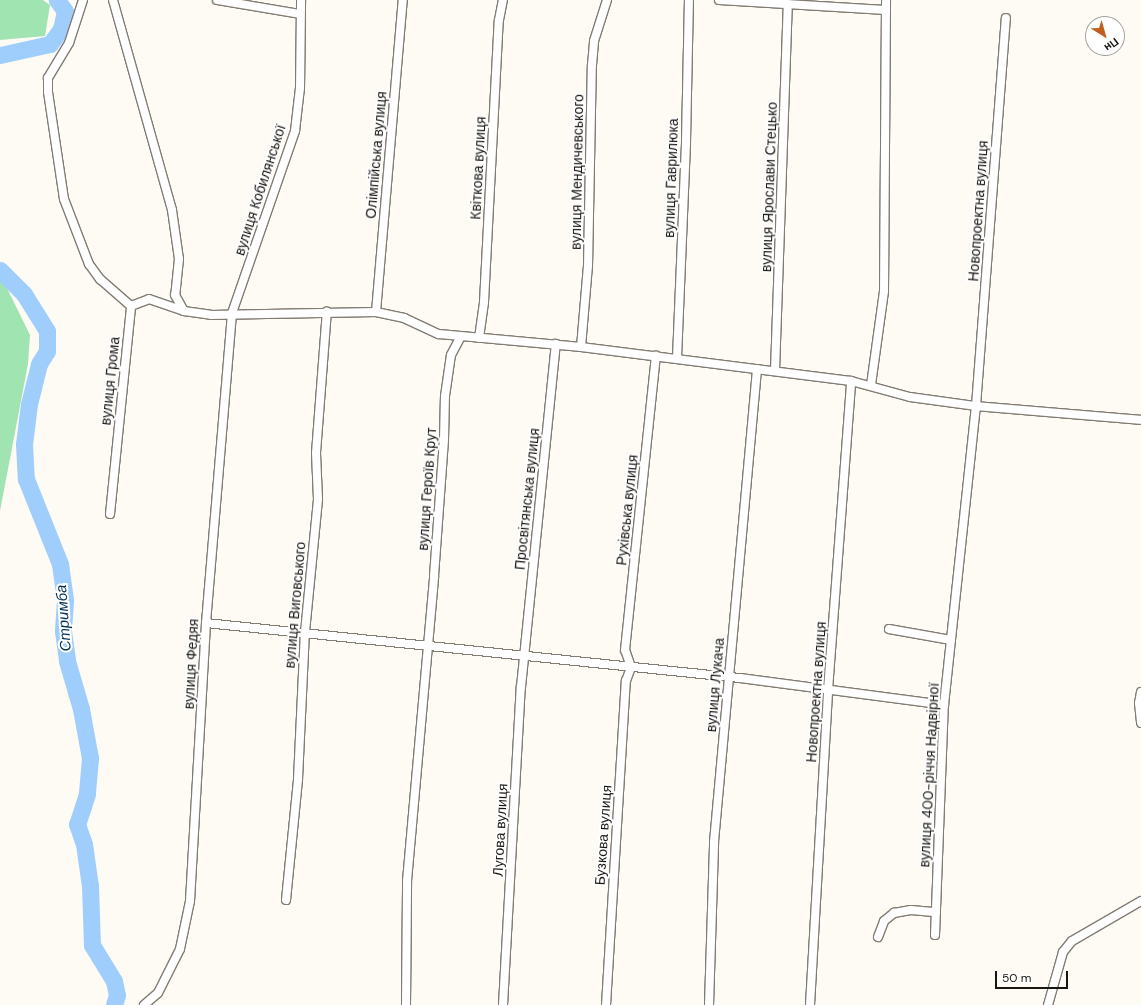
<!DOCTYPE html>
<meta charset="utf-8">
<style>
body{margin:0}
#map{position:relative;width:1141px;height:1005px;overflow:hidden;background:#fefaf4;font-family:"DM Sans",sans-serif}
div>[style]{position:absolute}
.green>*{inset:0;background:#a0e4b1}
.river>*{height:17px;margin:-8.5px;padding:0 8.5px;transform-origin:8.5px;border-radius:8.5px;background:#9fcefc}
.roads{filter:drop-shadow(1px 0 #827c73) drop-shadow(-1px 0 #827c73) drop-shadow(0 1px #827c73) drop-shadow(0 -1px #827c73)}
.minor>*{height:8px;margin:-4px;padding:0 4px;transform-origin:4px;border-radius:4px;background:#fff}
span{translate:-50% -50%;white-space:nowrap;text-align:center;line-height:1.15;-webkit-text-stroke:4px #fff;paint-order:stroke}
.street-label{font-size:14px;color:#181612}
.water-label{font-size:15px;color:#022f54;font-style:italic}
.north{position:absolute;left:1085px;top:16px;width:40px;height:40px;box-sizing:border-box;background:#fff;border:1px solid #a3a2a0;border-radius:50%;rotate:143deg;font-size:11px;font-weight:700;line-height:16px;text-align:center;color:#181612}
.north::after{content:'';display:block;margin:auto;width:14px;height:18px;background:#c2611f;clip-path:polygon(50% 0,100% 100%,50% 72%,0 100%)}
.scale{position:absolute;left:995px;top:971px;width:73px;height:18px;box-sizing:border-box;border:2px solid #181612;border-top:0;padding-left:5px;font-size:12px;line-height:14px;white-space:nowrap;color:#181612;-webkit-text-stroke:3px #fff;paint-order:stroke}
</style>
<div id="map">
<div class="green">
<div style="clip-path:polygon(0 0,43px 0,50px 5px,45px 36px,0 40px)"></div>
<div style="clip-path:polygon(0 274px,30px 335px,28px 364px,0 511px)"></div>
</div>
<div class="river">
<div style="left:0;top:55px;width:51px;rotate:-12.4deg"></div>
<div style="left:50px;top:44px;width:19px;rotate:-54deg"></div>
<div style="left:61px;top:29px;width:18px;rotate:-77deg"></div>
<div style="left:65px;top:11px;width:14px;rotate:-126deg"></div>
<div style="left:0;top:270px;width:34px;rotate:45deg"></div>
<div style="left:24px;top:294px;width:44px;rotate:58.1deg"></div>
<div style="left:47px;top:331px;width:20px;rotate:90deg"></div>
<div style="left:47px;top:351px;width:15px;rotate:122deg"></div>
<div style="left:39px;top:364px;width:41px;rotate:104deg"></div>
<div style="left:29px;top:404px;width:40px;rotate:97.1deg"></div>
<div style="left:24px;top:444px;width:35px;rotate:87deg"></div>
<div style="left:26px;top:479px;width:92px;rotate:68.2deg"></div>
<div style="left:60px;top:564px;width:37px;rotate:82deg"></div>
<div style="left:65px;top:601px;width:30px;rotate:94deg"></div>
<div style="left:63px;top:631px;width:30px;rotate:82deg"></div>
<div style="left:67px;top:661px;width:50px;rotate:73.7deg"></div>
<div style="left:81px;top:709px;width:50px;rotate:79.6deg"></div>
<div style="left:90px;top:758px;width:36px;rotate:95deg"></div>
<div style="left:87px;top:794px;width:32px;rotate:108deg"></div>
<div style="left:77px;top:824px;width:21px;rotate:71deg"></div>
<div style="left:84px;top:844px;width:42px;rotate:81.9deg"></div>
<div style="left:90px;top:886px;width:59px;rotate:88.1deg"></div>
<div style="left:92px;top:945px;width:42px;rotate:58.6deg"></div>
<div style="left:114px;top:981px;width:14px;rotate:78deg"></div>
<div style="left:117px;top:995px;width:10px;rotate:107deg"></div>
</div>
<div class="roads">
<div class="minor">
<div style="left:83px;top:0;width:45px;rotate:108deg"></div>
<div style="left:69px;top:43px;width:41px;rotate:121deg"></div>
<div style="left:48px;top:78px;width:14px;rotate:90deg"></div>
<div style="left:48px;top:92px;width:108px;rotate:81.5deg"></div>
<div style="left:64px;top:199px;width:70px;rotate:69deg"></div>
<div style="left:89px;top:264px;width:19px;rotate:54deg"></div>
<div style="left:100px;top:279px;width:41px;rotate:41.1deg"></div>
<div style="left:113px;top:0;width:218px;rotate:74.3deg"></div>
<div style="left:172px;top:210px;width:49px;rotate:81.9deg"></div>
<div style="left:179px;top:259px;width:36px;rotate:96deg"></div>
<div style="left:175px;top:295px;width:18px;rotate:61deg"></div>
<div style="left:217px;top:0;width:84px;rotate:9.6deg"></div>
<div style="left:719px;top:0;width:167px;rotate:3.4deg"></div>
<div style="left:376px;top:312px;width:313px;rotate:-85.1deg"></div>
<div style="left:479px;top:338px;width:36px;rotate:-82deg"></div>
<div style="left:484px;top:302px;width:282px;rotate:-87deg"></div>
<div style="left:499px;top:20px;width:20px;rotate:-79deg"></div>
<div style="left:581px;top:347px;width:81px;rotate:-85.1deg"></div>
<div style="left:588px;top:266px;width:201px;rotate:-88.9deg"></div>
<div style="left:592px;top:65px;width:24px;rotate:-85deg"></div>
<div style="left:594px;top:41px;width:43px;rotate:-72.4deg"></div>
<div style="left:677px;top:358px;width:217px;rotate:-87.6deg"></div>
<div style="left:686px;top:141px;width:141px;rotate:-88.8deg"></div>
<div style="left:775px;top:371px;width:367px;rotate:-88deg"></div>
<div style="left:871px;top:385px;width:95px;rotate:-82.1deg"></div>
<div style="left:884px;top:291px;width:291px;rotate:-89.6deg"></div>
<div style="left:110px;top:514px;width:209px;rotate:-84.2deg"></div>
<div style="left:131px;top:306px;width:19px;rotate:-21deg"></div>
<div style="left:149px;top:299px;width:37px;rotate:19deg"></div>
<div style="left:184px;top:311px;width:27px;rotate:8deg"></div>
<div style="left:211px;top:315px;width:165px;rotate:-1deg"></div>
<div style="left:376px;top:312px;width:29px;rotate:12deg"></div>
<div style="left:404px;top:318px;width:38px;rotate:25deg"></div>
<div style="left:439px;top:334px;width:143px;rotate:5.2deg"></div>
<div style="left:581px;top:347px;width:272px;rotate:7.2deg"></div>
<div style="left:851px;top:381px;width:61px;rotate:15.2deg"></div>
<div style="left:910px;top:397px;width:67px;rotate:7.8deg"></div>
<div style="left:976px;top:406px;width:166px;rotate:4.8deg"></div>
<div style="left:206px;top:623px;width:537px;rotate:5.88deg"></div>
<div style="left:740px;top:678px;width:206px;rotate:7.5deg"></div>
<div style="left:889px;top:629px;width:63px;rotate:10.1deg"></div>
<div style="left:1141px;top:692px;width:11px;rotate:100deg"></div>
<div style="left:1139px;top:703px;width:20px;rotate:84deg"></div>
<div style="left:286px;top:900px;width:122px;rotate:-84.3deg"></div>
<div style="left:298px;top:779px;width:147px;rotate:-87.3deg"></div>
<div style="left:305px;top:632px;width:134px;rotate:-84.4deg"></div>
<div style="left:318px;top:499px;width:46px;rotate:-92.5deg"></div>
<div style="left:316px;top:453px;width:142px;rotate:-85.6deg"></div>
<div style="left:935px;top:935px;width:230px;rotate:-87.8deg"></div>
<div style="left:944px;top:705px;width:301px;rotate:-83.9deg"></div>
<div style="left:976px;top:406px;width:389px;rotate:-85.6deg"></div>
<div style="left:878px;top:937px;width:17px;rotate:-69deg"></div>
<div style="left:884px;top:921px;width:13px;rotate:-39deg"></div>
<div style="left:894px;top:913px;width:17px;rotate:-10deg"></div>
<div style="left:911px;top:910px;width:25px;rotate:5deg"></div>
<div style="left:144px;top:1005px;width:18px;rotate:-41deg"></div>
<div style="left:158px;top:993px;width:49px;rotate:-63.4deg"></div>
<div style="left:180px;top:949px;width:49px;rotate:-78.2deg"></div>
<div style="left:190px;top:901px;width:278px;rotate:-86.7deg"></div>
<div style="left:206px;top:623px;width:311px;rotate:-85.2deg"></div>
<div style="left:232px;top:313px;width:193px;rotate:-70.9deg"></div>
<div style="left:295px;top:131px;width:43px;rotate:-83.4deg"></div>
<div style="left:300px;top:88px;width:88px;rotate:-89.3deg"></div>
<div style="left:406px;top:1005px;width:124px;rotate:-89.5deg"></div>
<div style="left:407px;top:881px;width:306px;rotate:-84.9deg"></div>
<div style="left:434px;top:576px;width:137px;rotate:-85.8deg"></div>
<div style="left:444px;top:439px;width:43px;rotate:-88.7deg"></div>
<div style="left:445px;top:396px;width:41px;rotate:-81.7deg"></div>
<div style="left:451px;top:355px;width:21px;rotate:-62deg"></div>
<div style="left:503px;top:1005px;width:319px;rotate:-86.8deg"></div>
<div style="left:521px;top:687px;width:345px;rotate:-84.2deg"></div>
<div style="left:606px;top:1005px;width:325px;rotate:-86.5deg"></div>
<div style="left:626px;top:681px;width:15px;rotate:-70deg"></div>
<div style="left:631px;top:667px;width:18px;rotate:-109deg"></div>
<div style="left:625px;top:650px;width:296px;rotate:-84deg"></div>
<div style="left:709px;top:1005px;width:163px;rotate:-88.2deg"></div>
<div style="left:714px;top:842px;width:475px;rotate:-84.8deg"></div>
<div style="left:810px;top:1005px;width:316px;rotate:-86.7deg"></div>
<div style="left:828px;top:690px;width:310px;rotate:-85.7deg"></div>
<div style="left:1048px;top:1005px;width:55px;rotate:-74.2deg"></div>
<div style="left:1063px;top:952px;width:14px;rotate:-51deg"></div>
<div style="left:1072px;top:941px;width:80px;rotate:-30.1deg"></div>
</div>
</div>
<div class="street-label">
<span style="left:376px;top:155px;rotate:-85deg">Олімпійська вулиця</span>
<span style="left:478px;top:168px;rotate:-87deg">Квіткова вулиця</span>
<span style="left:577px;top:172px;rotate:-89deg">вулиця Мендичевського</span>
<span style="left:671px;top:178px;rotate:-88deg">вулиця Гаврилюка</span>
<span style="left:769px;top:187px;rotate:-88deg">вулиця Ярослави Стецько</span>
<span style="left:260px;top:190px;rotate:-72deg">вулиця Кобилянської</span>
<span style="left:978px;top:211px;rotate:-86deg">Новопроектна вулиця</span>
<span style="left:110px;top:381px;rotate:-84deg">вулиця Грома</span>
<span style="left:427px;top:489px;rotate:-86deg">вулиця Героїв Крут</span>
<span style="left:527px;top:499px;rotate:-84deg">Просвітянська вулиця</span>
<span style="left:627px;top:510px;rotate:-84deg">Рухівська вулиця</span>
<span style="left:295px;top:605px;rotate:-85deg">вулиця Виговського</span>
<span style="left:191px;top:664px;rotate:-87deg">вулиця Федяя</span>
<span style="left:715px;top:685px;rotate:-85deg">вулиця Лукача</span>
<span style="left:816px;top:692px;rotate:-86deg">Новопроектна вулиця</span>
<span style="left:929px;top:775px;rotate:-87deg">вулиця 400-річчя Надвірної</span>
<span style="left:500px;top:830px;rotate:-87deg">Лугова вулиця</span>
<span style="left:603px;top:835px;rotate:-86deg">Бузкова вулиця</span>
</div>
<div class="water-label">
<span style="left:64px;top:618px;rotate:-94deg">Стримба</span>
</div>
<div class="north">Пн</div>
<div class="scale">50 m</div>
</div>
